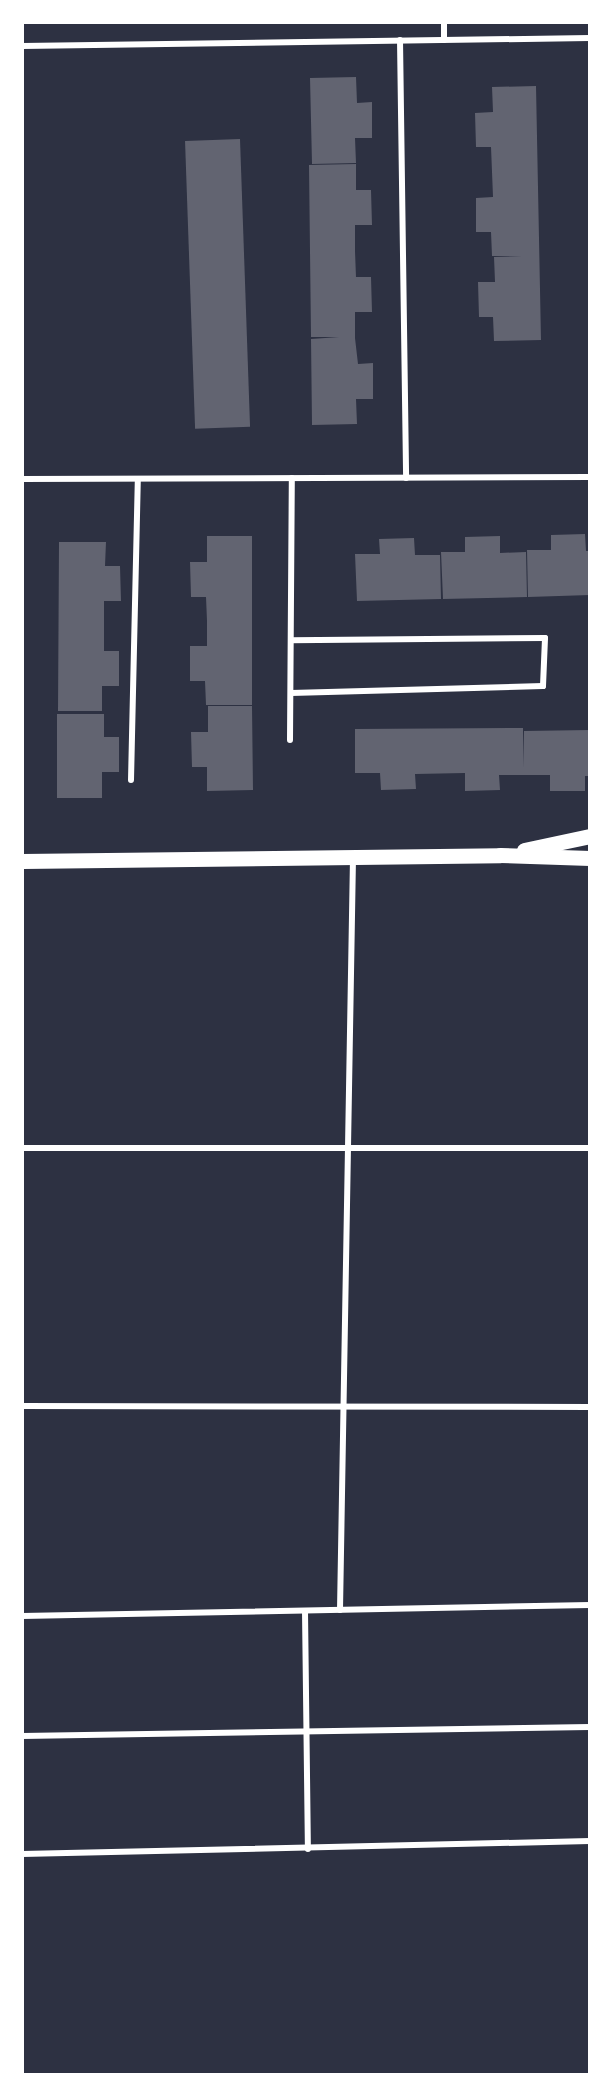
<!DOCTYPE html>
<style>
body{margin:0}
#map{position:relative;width:612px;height:2097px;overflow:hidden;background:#2d3142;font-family:Lato,sans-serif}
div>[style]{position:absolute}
.building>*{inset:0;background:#626471;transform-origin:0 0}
.minor>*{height:6px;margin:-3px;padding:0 3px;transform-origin:3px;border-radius:3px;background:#fff}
.primary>*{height:15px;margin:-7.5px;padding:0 7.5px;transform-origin:7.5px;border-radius:7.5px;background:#fff}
span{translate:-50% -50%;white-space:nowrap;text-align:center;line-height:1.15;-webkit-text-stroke:4.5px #fff;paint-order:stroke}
.frame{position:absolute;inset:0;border:24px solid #fff;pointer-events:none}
</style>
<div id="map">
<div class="building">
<div style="clip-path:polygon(356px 77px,357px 103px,372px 102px,372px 138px,355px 138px,356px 163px,312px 164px,310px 78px)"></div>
<div style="clip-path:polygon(536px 86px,541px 340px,494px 341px,493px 317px,479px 317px,478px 282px,495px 282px,494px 257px,522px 256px,492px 256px,491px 232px,476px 232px,476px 198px,493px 197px,491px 147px,476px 147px,475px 113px,493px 112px,492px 87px)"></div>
<div style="left:240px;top:139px;width:288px;height:55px;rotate:88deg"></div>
<div style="clip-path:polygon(356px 164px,356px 190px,371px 190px,372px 225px,355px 225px,355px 251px,356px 277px,371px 277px,372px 312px,355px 312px,355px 338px,358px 364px,373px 363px,373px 399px,356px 399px,357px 424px,312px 425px,311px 339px,339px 337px,311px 337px,309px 165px)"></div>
<div style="clip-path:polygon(585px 534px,586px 551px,590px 551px,590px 595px,528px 597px,527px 550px,551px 550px,551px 535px)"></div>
<div style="clip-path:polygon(207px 536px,252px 536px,252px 705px,206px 705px,205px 681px,190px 681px,190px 646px,207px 646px,207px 621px,206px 597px,191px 597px,190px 562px,207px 562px)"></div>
<div style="clip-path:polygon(500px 536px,500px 553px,526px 552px,527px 597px,443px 599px,441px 552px,465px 552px,465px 537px)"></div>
<div style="clip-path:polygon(414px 538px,415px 555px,440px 555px,441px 599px,357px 601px,355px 554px,380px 554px,379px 539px)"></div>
<div style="clip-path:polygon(59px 542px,106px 542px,105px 566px,120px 566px,121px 601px,104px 601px,104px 651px,119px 651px,119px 686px,102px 686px,102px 711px,58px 711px)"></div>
<div style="clip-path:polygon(208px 706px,252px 706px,253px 790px,207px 791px,207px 767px,192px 767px,191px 732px,208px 732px)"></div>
<div style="clip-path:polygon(57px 714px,104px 714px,104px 737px,119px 737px,119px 772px,102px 772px,102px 798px,57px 798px)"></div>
<div style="clip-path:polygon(523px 728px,523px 768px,524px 731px,590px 730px,590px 776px,585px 776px,585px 791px,550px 791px,550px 775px,499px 775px,500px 790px,465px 791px,465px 773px,415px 774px,416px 789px,381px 790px,380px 773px,355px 773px,355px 729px)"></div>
</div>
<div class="minor">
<div style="left:444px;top:22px;width:18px;rotate:90deg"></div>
<div style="left:400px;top:40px;width:438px;rotate:89.2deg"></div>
<div style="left:22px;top:46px;width:568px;rotate:-0.81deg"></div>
<div style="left:22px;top:479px;width:568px;rotate:-0.2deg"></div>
<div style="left:291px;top:693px;width:252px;rotate:-1.6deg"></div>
<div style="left:543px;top:686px;width:48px;rotate:-87.6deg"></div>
<div style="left:545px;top:638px;width:254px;rotate:179.5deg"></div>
<div style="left:290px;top:740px;width:262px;rotate:-89.6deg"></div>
<div style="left:131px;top:780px;width:301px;rotate:-88.7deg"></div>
<div style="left:22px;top:1148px;width:568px"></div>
<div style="left:22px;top:1406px;width:568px;rotate:0.1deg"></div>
<div style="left:340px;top:1610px;width:753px;rotate:-89.01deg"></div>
<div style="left:305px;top:1611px;width:238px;rotate:89.3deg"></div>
<div style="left:22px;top:1616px;width:568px;rotate:-1.11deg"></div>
<div style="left:22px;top:1736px;width:568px;rotate:-0.91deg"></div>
<div style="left:22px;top:1854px;width:568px;rotate:-1.31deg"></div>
</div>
<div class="primary">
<div style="left:524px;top:850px;width:67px;rotate:-12deg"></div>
<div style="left:22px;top:861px;width:478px;rotate:-0.7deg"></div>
<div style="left:500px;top:855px;width:90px;rotate:1.9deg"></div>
</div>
<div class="frame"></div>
</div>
